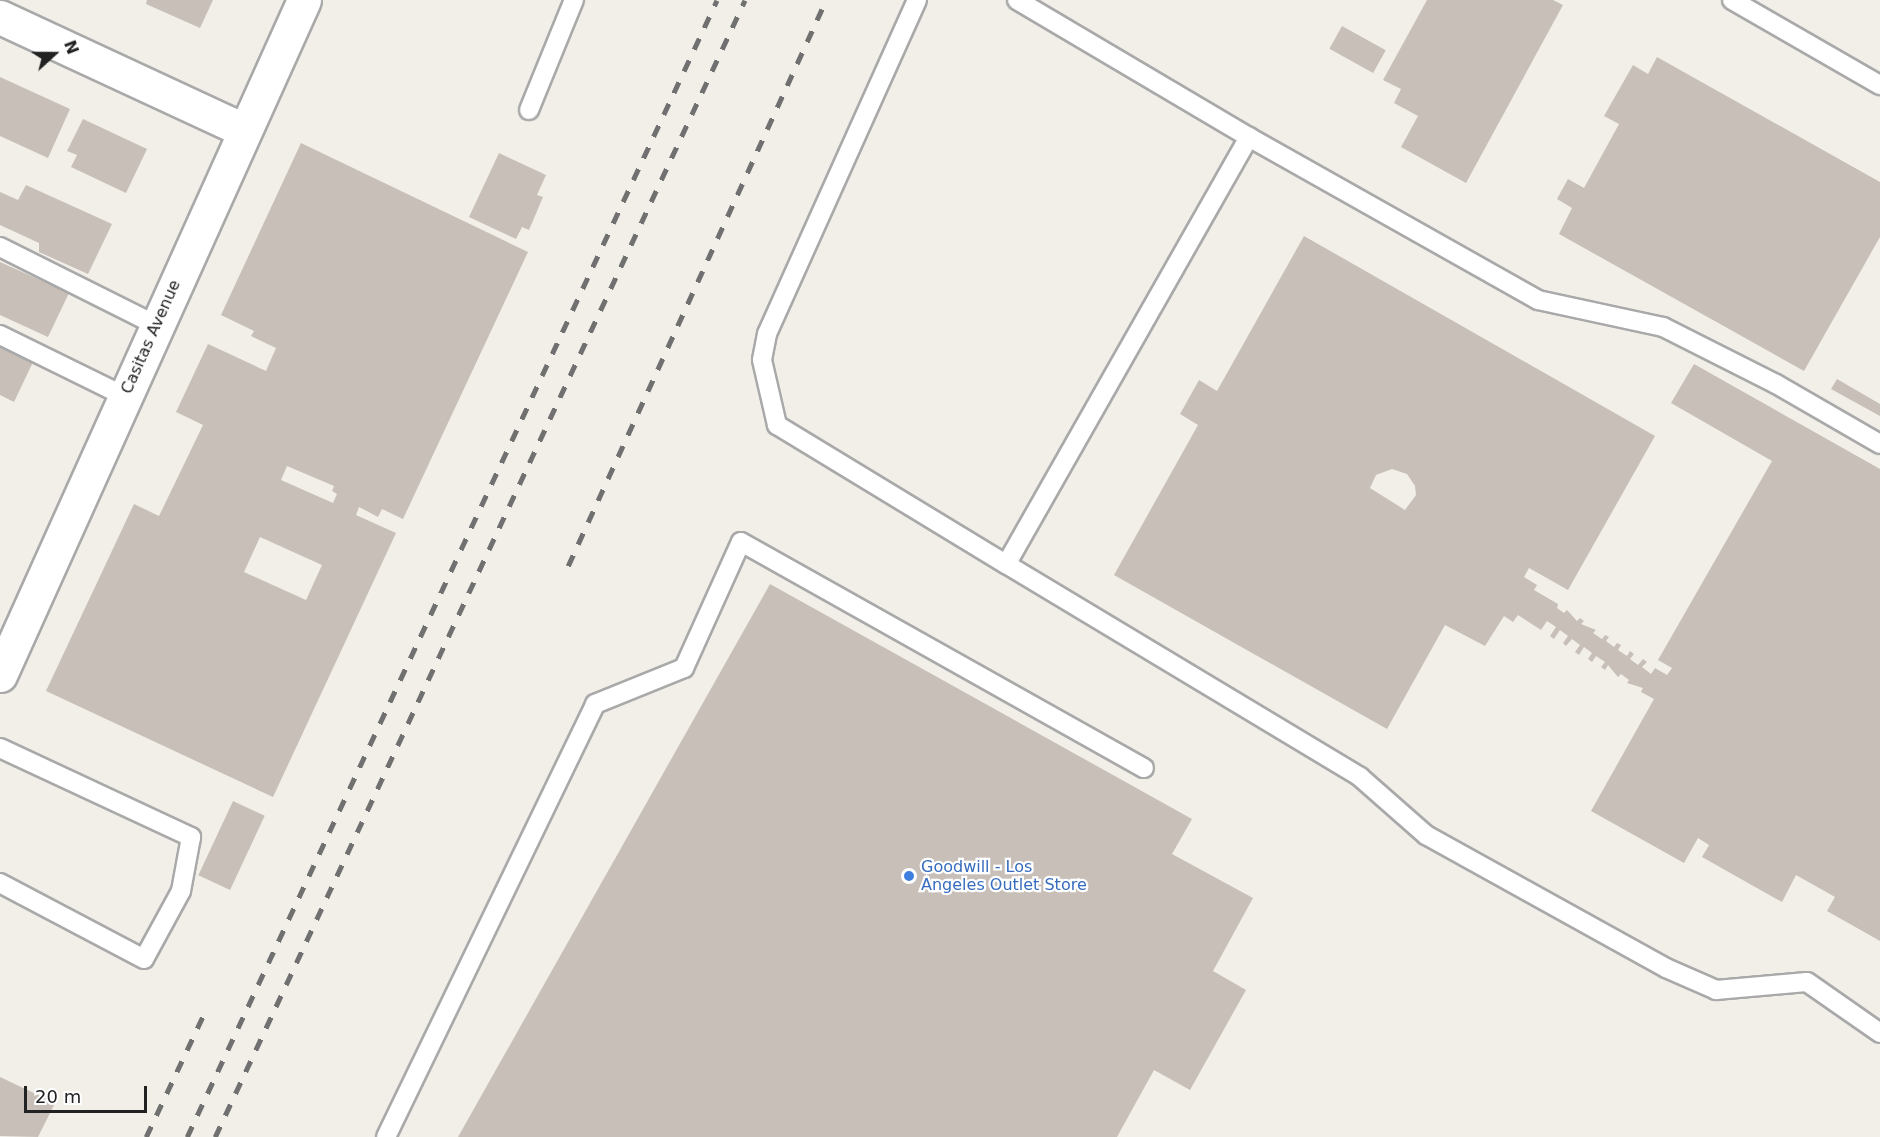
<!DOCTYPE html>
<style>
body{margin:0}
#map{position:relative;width:1880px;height:1137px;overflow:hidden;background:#f2efe9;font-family:"DejaVu Sans",sans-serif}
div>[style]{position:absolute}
.building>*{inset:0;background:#c7bfb8;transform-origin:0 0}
.roads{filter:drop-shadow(2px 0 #a9a9a9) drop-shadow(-2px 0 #a9a9a9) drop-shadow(0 2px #a9a9a9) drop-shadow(0 -2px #a9a9a9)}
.service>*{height:18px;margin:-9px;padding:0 9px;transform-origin:9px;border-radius:9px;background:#fff}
.minor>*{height:33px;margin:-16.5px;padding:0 16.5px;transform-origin:16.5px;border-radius:16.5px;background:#fff}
.rail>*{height:4.5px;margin-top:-2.25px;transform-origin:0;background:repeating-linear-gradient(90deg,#707070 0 12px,transparent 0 24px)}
.dots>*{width:16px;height:16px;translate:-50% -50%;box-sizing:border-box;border:3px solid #fff;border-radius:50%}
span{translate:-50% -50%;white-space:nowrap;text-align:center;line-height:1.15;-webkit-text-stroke:4.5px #fff;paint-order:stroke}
.street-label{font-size:16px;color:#222}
.shop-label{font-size:16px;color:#366cbe}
.left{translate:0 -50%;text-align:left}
.north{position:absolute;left:24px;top:24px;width:60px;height:60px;-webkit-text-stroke:4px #fff;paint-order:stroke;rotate:69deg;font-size:16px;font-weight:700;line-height:24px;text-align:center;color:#222}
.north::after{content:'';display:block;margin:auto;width:21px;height:27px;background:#222;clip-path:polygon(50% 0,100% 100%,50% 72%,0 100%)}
.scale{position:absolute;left:24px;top:1086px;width:123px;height:27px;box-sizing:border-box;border:3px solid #222;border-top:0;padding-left:8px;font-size:18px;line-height:21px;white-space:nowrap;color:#222;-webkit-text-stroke:4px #fff;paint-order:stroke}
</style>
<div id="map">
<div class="building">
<div style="clip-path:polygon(147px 0,213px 0,200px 28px,146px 4px)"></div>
<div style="clip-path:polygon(1427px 0,1553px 0,1563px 5px,1466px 183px,1401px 147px,1418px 116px,1394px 103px,1401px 89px,1383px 80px)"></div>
<div style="left:1342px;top:26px;width:50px;height:26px;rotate:29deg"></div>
<div style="clip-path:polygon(1657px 57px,1880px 182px,1880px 237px,1804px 371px,1559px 234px,1572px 208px,1557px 199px,1568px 179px,1584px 188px,1619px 124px,1604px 116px,1633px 65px,1648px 74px)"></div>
<div style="clip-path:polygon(0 77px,70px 109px,48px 158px,0 136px)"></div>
<div style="clip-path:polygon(83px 119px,147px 149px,126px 193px,71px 167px,77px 155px,67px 151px)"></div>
<div style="clip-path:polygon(evenodd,301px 143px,528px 252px,403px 519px,382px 509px,378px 517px,359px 507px,356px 515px,396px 533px,273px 797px,46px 691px,134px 504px,159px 516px,203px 425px,176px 412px,208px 344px,266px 371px,276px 348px,251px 336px,254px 331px,221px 315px,301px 143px,287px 466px,334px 486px,332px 491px,337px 494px,333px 503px,281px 480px,287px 466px,301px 143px,260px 537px,322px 565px,306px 600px,244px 572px,260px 537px)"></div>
<div style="clip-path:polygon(499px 153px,546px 175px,537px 195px,543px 197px,529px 230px,522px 227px,516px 239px,469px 217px)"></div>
<div style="clip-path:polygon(26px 185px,112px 224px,88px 274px,39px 252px,39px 243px,0 225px,0 192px,18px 200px)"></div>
<div style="clip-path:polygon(evenodd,1304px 236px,1655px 436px,1568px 590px,1529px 568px,1524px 577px,1537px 585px,1534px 590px,1558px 604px,1557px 608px,1564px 613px,1567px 610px,1577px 621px,1580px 618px,1584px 621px,1581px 624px,1596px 630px,1593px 633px,1602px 639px,1605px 635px,1609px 637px,1606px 641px,1614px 647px,1617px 643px,1621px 645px,1618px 650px,1627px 656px,1630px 651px,1634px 654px,1630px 659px,1638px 665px,1643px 659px,1647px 662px,1642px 667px,1651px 674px,1655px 668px,1667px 675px,1672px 668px,1658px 660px,1772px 461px,1671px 403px,1694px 364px,1880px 469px,1880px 941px,1827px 911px,1835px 897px,1796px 875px,1782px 902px,1702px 857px,1709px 845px,1698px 838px,1684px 863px,1591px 811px,1654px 699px,1641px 692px,1643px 688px,1627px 683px,1629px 680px,1621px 674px,1618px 677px,1608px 665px,1605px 670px,1601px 667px,1605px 662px,1596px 656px,1592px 662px,1588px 659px,1592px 653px,1584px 647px,1579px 655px,1575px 652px,1580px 645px,1572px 639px,1566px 646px,1563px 643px,1568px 636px,1560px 630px,1554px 639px,1550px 636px,1556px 627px,1547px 621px,1541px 630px,1518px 615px,1513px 622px,1504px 616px,1485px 646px,1445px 625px,1387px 729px,1114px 575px,1198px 425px,1180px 414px,1199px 380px,1217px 391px,1304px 236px,1392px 469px,1407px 474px,1415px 486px,1416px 495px,1405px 510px,1370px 488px,1376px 475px,1392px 469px)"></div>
<div style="clip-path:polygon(0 262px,69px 293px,48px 337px,0 315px)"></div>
<div style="clip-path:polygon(0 343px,34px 360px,14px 402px,0 395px)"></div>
<div style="clip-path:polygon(1837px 379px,1880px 404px,1880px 416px,1831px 389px)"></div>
<div style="clip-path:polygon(770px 584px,1192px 819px,1172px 854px,1253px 898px,1213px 971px,1246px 990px,1190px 1090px,1154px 1070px,1117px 1137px,458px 1137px)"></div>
<div style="left:233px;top:801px;width:35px;height:82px;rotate:25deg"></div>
<div style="clip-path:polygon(0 1077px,55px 1103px,38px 1137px,0 1136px)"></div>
</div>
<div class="roads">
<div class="service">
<div style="left:917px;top:0;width:366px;rotate:114.2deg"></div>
<div style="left:767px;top:334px;width:26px;rotate:101deg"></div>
<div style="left:762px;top:360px;width:67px;rotate:77deg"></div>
<div style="left:777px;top:425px;width:268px;rotate:31.3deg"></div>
<div style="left:1017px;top:0;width:269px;rotate:30.6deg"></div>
<div style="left:1732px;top:0;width:171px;rotate:29.9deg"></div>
<div style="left:529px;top:110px;width:119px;rotate:-67.8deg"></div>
<div style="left:0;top:247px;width:174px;rotate:26.6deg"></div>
<div style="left:0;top:335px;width:138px;rotate:26.2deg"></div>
<div style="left:1880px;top:444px;width:120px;rotate:-150deg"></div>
<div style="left:1776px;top:384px;width:127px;rotate:-153.2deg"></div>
<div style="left:1663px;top:327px;width:128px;rotate:-167.8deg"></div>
<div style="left:1538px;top:300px;width:332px;rotate:-150.6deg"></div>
<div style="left:1249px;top:137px;width:491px;rotate:119.6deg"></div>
<div style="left:1006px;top:564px;width:413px;rotate:31deg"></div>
<div style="left:1360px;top:777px;width:88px;rotate:41.3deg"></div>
<div style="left:1426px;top:835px;width:274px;rotate:29deg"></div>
<div style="left:1666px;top:968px;width:55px;rotate:23.7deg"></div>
<div style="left:1716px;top:990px;width:91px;rotate:-5deg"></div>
<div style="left:1807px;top:982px;width:89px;rotate:34.9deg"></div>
<div style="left:0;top:748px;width:211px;rotate:25deg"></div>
<div style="left:191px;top:837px;width:55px;rotate:100.5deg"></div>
<div style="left:181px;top:891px;width:77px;rotate:118.6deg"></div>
<div style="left:144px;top:959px;width:163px;rotate:-152.2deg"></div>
<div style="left:386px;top:1137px;width:481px;rotate:-64.2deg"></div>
<div style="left:595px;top:704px;width:96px;rotate:-22deg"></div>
<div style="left:684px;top:668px;width:138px;rotate:-65.7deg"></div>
<div style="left:741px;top:542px;width:462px;rotate:29.3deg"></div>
</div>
<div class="minor">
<div style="left:0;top:17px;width:268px;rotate:24.9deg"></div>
<div style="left:0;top:675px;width:740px;rotate:-65.75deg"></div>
</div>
</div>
<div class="rail">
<div style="left:568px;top:566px;width:622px;rotate:-65.5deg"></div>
<div style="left:146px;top:1137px;width:134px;rotate:-64.8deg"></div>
<div style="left:187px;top:1137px;width:1254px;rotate:-65.01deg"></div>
<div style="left:215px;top:1137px;width:1254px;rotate:-65.01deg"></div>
</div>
<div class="dots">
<div style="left:909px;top:876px;background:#3f7fe0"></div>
</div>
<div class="street-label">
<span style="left:151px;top:337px;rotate:-66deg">Casitas Avenue</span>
</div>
<div class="shop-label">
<span class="left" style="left:921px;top:876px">Goodwill - Los<br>Angeles Outlet Store</span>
</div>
<div class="north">N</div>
<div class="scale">20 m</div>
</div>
